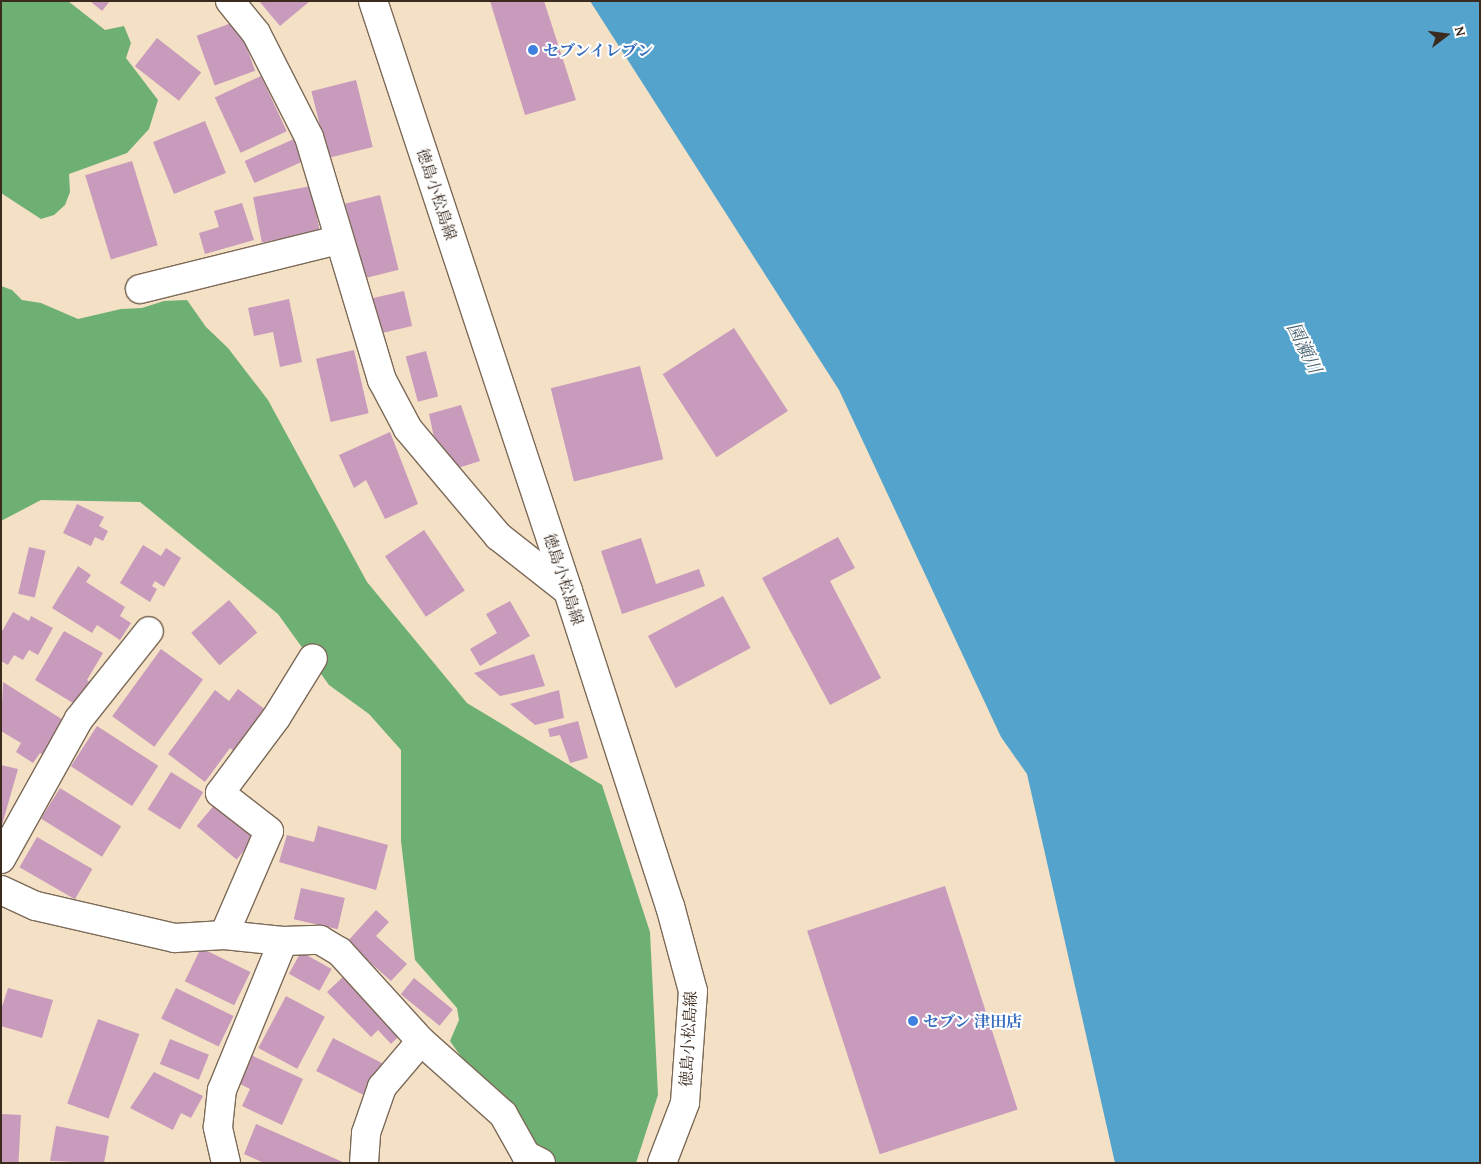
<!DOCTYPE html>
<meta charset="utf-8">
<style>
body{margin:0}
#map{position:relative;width:1481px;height:1164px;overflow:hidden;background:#f4e0c5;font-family:"Gentium Book Plus","Noto Serif JP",serif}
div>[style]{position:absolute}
.forest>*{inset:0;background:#6eb073}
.water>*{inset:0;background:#54a3cd}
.building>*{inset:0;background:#c89abc;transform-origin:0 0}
.roads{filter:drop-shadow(1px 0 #7c6a58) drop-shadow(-1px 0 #7c6a58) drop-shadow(0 1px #7c6a58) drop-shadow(0 -1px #7c6a58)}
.minor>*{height:28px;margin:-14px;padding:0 14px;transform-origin:14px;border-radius:14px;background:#fff}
.major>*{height:28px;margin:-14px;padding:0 14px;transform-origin:14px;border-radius:14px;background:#fff}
.dots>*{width:14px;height:14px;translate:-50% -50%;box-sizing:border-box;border:2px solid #fff;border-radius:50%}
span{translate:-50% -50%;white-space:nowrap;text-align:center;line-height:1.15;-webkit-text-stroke:4px #fff;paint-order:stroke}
.shop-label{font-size:16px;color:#366cbe;font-weight:700}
.left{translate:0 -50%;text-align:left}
.street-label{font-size:16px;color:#3b2a1e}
.water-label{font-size:18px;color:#46606d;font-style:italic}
.frame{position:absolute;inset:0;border:2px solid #3b2a1e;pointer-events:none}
.north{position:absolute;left:1421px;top:10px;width:50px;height:50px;-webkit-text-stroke:4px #fff;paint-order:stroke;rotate:75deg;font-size:14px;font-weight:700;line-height:20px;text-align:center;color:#3b2a1e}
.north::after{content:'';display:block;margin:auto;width:18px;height:22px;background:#3b2a1e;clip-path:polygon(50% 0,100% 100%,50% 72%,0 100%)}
</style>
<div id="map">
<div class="forest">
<div style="clip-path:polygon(1px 1px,68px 1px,105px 30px,124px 26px,131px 43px,126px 58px,158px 100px,149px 129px,127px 153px,69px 174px,70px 192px,65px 205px,54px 215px,41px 219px,1px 193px)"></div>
<div style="clip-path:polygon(1px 286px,12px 290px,22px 300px,41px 303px,78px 319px,121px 309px,142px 308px,164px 301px,187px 300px,206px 327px,228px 348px,268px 400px,367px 582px,467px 703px,602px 785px,650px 932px,658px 1095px,636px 1163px,551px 1163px,466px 1064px,450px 1041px,459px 1020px,457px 1008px,415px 960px,401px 841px,401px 750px,369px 714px,329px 685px,278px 614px,140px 502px,41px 500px,1px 521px)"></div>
</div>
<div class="water">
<div style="clip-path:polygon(590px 1px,1480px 1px,1480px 1163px,1115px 1163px,1027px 774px,1001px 737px,839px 390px)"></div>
</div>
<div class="building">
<div style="clip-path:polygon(90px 1px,110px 1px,102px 11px)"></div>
<div style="clip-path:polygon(259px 1px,310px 1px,280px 26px)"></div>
<div style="clip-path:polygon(490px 1px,544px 1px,576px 100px,525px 115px)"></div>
<div style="left:237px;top:21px;width:53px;height:43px;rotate:70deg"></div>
<div style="left:157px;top:38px;width:56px;height:36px;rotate:38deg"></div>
<div style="left:261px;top:76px;width:61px;height:51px;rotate:65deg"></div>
<div style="left:356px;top:80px;width:69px;height:46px;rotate:76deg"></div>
<div style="left:205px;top:121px;width:56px;height:56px;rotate:68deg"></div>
<div style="left:294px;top:139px;width:24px;height:54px;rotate:66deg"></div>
<div style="left:132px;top:161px;width:88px;height:49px;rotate:73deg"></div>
<div style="left:311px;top:186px;width:46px;height:59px;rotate:79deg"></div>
<div style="left:380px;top:195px;width:77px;height:36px;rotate:76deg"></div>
<div style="clip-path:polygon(242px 203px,254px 240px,205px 254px,199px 233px,219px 227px,214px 211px)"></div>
<div style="left:404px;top:291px;width:36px;height:35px;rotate:77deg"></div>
<div style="clip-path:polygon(289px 299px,302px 362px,280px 367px,273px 332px,254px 336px,248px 308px)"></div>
<div style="left:734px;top:328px;width:99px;height:85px;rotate:57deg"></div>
<div style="left:354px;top:350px;width:65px;height:39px;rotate:77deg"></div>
<div style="left:426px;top:351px;width:47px;height:21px;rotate:75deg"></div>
<div style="left:640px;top:366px;width:96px;height:92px;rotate:76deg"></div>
<div style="clip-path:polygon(461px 405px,480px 461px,458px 468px,436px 447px,429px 414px)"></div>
<div style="clip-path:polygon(390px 432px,418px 504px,385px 519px,366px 480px,354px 488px,339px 455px)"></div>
<div style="clip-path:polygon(77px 504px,104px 517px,99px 526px,108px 531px,103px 541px,95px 537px,91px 546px,63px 533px)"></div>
<div style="left:424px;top:530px;width:73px;height:47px;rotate:56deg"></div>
<div style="clip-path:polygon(838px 537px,855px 568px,830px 581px,881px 678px,830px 705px,762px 578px)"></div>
<div style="clip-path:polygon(641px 538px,656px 584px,699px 569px,705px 586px,622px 614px,601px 551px)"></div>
<div style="clip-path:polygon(143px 545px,161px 556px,166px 548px,181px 558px,164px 587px,155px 581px,152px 586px,157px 589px,150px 602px,120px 583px)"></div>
<div style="left:29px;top:547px;width:17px;height:48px;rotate:13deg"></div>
<div style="clip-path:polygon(78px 566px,91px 575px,86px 582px,125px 607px,120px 616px,131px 623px,120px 640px,97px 625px,92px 633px,52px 608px)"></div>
<div style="left:723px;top:596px;width:59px;height:85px;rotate:62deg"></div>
<div style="left:229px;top:600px;width:43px;height:50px;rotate:49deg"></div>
<div style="clip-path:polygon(510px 601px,530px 636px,480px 666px,470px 649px,497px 633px,486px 614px)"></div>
<div style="clip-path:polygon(13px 612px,29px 621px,31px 616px,53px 628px,38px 655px,29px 650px,23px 660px,14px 655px,8px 665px,1px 661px,1px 633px)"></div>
<div style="clip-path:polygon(64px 631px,103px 653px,87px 680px,91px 683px,78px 706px,35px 680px)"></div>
<div style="left:161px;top:649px;width:52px;height:83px;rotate:36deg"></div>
<div style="clip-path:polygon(534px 654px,545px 686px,500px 696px,474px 673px)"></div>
<div style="clip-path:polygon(3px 682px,68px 723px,47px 757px,40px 753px,33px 763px,16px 752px,21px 743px,1px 731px)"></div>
<div style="clip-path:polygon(238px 689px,270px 713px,239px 755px,230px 748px,205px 782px,168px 754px,215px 690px,229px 701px)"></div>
<div style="clip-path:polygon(559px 690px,564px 718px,535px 725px,510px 704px)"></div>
<div style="clip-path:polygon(578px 721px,588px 758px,570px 763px,560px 735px,550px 737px,548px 729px)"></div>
<div style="left:97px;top:726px;width:73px;height:48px;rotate:33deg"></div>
<div style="clip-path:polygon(1px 765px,18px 769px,2px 825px,1px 825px)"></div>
<div style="left:171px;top:772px;width:38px;height:44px;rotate:32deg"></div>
<div style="left:60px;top:788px;width:72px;height:36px;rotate:32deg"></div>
<div style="left:216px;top:803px;width:52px;height:30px;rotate:40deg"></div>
<div style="clip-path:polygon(318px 826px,388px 845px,376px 890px,279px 862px,287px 835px,314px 842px)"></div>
<div style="left:37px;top:837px;width:64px;height:35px;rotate:30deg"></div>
<div style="left:945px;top:886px;width:235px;height:145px;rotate:72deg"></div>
<div style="left:301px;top:888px;width:45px;height:32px;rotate:13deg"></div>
<div style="clip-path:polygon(376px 910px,389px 922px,376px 936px,407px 964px,391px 981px,347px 942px)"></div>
<div style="left:201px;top:948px;width:55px;height:37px;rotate:26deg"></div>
<div style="left:301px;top:952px;width:35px;height:25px;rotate:29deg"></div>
<div style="clip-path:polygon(346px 974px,403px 1032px,391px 1044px,378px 1030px,371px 1037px,327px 992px)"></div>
<div style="left:414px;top:978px;width:50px;height:21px;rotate:39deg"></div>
<div style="clip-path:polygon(8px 988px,53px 1000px,42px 1038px,1px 1026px,1px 1010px)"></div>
<div style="left:176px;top:988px;width:64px;height:34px;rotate:26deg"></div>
<div style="left:286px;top:996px;width:44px;height:59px;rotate:28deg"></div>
<div style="left:98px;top:1019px;width:44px;height:90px;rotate:20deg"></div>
<div style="left:333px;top:1038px;width:57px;height:37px;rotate:27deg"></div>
<div style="left:170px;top:1039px;width:42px;height:27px;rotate:22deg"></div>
<div style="clip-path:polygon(251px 1055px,303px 1079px,282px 1125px,242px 1106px,250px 1089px,238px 1083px)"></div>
<div style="clip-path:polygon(154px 1072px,203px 1096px,191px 1118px,181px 1113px,173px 1130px,130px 1108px)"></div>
<div style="left:1px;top:1114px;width:20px;height:49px;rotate:3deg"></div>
<div style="clip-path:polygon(256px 1124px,345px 1163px,264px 1163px,244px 1154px)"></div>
<div style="clip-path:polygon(56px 1126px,109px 1136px,104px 1163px,50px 1161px)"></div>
</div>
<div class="roads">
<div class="minor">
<div style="left:230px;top:1px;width:41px;rotate:50.9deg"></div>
<div style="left:256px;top:33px;width:117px;rotate:63deg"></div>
<div style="left:309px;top:137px;width:254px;rotate:73.3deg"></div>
<div style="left:382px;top:380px;width:55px;rotate:62deg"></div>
<div style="left:408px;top:429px;width:140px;rotate:49.9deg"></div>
<div style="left:498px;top:536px;width:89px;rotate:38.2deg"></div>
<div style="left:140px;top:289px;width:204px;rotate:-13.9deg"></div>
<div style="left:1px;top:859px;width:160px;rotate:-60.9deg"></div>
<div style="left:79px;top:719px;width:112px;rotate:-51.5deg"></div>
<div style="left:1px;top:890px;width:38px;rotate:25deg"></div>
<div style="left:36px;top:906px;width:143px;rotate:13deg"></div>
<div style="left:175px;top:938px;width:49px;rotate:-3.5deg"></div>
<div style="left:224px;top:935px;width:59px;rotate:5.8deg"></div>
<div style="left:283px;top:941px;width:37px;rotate:-2deg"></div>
<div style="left:320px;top:940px;width:23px;rotate:31deg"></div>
<div style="left:340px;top:952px;width:120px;rotate:47.7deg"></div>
<div style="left:421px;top:1041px;width:110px;rotate:41.7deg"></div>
<div style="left:503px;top:1114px;width:47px;rotate:60.7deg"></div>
<div style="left:526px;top:1155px;width:17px;rotate:28deg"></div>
<div style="left:224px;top:935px;width:113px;rotate:-66.6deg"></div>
<div style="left:269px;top:831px;width:62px;rotate:-142.2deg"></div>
<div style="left:220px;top:793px;width:94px;rotate:-53.3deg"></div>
<div style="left:276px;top:718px;width:70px;rotate:-58.3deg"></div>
<div style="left:226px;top:1163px;width:37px;rotate:-103deg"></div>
<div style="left:218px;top:1127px;width:37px;rotate:-84deg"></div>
<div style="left:222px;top:1090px;width:161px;rotate:-67.7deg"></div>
<div style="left:364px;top:1163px;width:30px;rotate:-86deg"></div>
<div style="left:366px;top:1133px;width:49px;rotate:-70.8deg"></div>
<div style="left:382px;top:1087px;width:60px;rotate:-49.7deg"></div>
</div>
<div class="major">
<div style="left:373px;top:1px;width:621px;rotate:71.71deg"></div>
<div style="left:568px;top:591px;width:331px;rotate:72.1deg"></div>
<div style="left:670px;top:906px;width:88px;rotate:74.9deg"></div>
<div style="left:693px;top:991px;width:112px;rotate:94.1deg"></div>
<div style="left:685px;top:1103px;width:64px;rotate:111deg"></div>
</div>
</div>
<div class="dots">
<div style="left:533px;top:50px;background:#3f7fe0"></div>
<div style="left:913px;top:1021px;background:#3f7fe0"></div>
</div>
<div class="shop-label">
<span class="left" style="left:543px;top:50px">セブンイレブン</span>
<span class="left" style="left:923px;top:1021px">セブン 津田店</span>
</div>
<div class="street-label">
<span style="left:437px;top:194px;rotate:72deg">徳島小松島線</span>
<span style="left:564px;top:579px;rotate:72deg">徳島小松島線</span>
<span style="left:688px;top:1039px;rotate:-87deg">徳島小松島線</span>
</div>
<div class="water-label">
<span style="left:1304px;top:348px;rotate:64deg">園瀬川</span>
</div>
<div class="frame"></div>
<div class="north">N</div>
</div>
